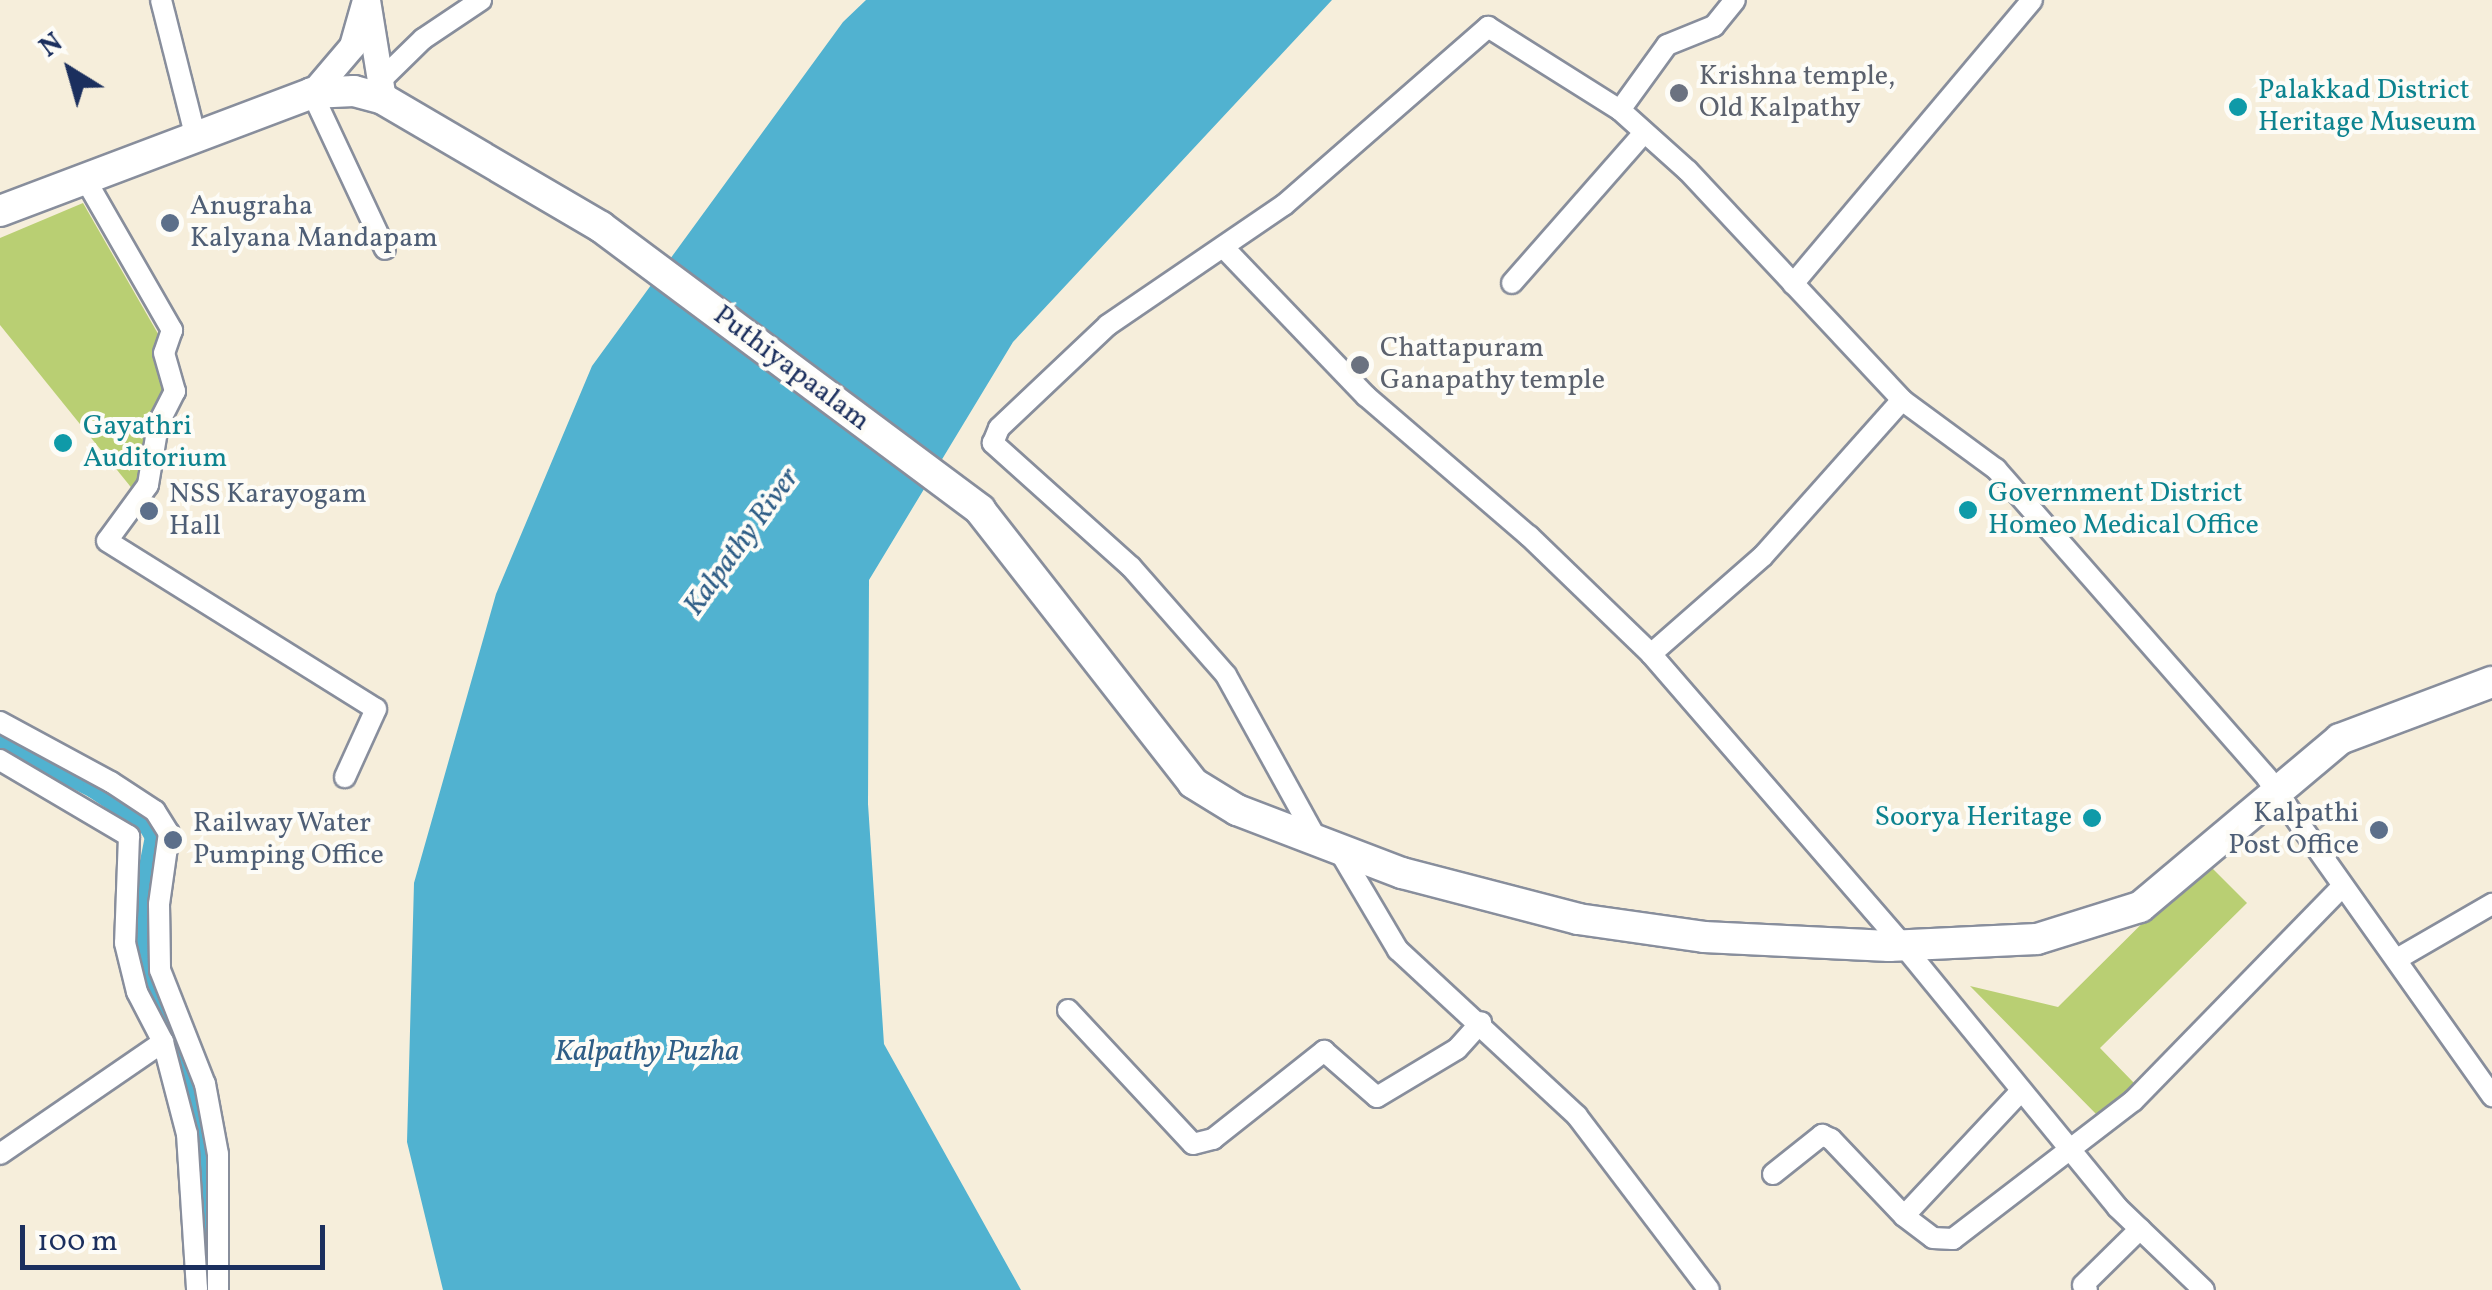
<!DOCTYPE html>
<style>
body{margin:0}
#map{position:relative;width:2492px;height:1290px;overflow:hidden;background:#f6eedb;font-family:Vollkorn,serif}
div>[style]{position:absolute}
.green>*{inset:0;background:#b9cf73}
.water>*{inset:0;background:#51b2d0}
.canal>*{height:22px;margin:-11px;padding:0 11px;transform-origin:11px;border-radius:11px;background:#51b2d0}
.roads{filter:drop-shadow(2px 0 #888e9c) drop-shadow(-2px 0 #888e9c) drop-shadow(0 2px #888e9c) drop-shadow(0 -2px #888e9c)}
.minor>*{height:20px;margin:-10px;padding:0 10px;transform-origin:10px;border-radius:10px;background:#fff}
.major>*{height:25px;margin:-12.5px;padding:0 12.5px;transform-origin:12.5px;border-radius:12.5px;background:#fff}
.highway>*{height:30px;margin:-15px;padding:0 15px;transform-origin:15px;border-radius:15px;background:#fff}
.dots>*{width:28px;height:28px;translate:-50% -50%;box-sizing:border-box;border:5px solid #fdfcf7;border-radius:50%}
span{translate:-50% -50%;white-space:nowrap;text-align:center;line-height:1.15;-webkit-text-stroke:8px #fdfcf7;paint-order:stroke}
.worship-label{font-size:28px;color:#5b616d}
.left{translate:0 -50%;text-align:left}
.culture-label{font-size:28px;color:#0d838f}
.right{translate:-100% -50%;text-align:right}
.service-label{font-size:28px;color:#4e5e75}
.street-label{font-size:28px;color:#1b2f5e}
.water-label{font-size:30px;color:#2e5d86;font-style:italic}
.north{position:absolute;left:20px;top:20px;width:100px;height:100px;-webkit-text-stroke:8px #fdfcf7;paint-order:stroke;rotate:323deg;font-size:28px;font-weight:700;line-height:40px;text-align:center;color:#1b2f5e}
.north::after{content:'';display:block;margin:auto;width:35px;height:45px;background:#1b2f5e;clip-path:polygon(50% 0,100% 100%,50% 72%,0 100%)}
.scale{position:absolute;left:20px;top:1225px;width:305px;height:45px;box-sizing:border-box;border:5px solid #1b2f5e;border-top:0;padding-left:12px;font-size:30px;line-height:35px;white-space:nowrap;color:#1b2f5e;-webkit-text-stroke:8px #fdfcf7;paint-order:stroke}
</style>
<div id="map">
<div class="green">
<div style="clip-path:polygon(83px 203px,161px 339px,167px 395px,134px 491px,0 325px,0 238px)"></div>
<div style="clip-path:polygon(2205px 861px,2247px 903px,2100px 1048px,2134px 1083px,2099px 1117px,1970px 986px,2058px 1007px)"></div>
</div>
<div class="water">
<div style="clip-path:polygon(866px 0,1332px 0,1013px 342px,869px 580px,868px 804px,884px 1044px,1021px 1290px,443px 1290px,407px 1142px,414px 883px,496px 594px,592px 366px,843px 22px)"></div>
</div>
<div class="canal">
<div style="left:0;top:740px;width:105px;rotate:26.6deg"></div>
<div style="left:94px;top:787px;width:65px;rotate:33.7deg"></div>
<div style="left:148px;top:823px;width:16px;rotate:60deg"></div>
<div style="left:156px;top:837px;width:91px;rotate:101.4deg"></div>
<div style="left:138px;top:926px;width:225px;rotate:73.2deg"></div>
<div style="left:203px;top:1141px;width:149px;rotate:88.8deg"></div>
</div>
<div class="roads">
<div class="minor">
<div style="left:161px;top:0;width:142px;rotate:75.8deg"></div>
<div style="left:383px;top:78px;width:56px;rotate:-44.3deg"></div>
<div style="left:423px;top:39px;width:70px;rotate:-33.9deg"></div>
<div style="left:312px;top:93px;width:172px;rotate:64.9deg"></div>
<div style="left:1620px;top:110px;width:80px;rotate:-54.1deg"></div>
<div style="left:1667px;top:45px;width:51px;rotate:-22deg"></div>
<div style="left:1714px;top:26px;width:33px;rotate:-51deg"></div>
<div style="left:84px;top:177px;width:177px;rotate:60.1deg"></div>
<div style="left:172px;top:330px;width:24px;rotate:109deg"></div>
<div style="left:164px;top:353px;width:40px;rotate:74deg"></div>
<div style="left:175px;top:391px;width:38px;rotate:117deg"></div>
<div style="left:158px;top:425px;width:61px;rotate:99.5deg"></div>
<div style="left:148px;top:485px;width:69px;rotate:126.2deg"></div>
<div style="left:107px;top:541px;width:317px;rotate:32deg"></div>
<div style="left:376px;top:709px;width:75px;rotate:114.5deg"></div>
<div style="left:1225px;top:249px;width:204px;rotate:46.2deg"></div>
<div style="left:1366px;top:396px;width:215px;rotate:40.7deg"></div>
<div style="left:1529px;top:536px;width:170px;rotate:44deg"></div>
<div style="left:1651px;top:654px;width:384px;rotate:49.1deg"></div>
<div style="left:1902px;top:944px;width:340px;rotate:50.7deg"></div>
<div style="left:2117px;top:1207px;width:120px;rotate:43.7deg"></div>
<div style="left:1512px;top:283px;width:200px;rotate:-48.7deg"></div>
<div style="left:1793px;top:284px;width:371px;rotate:-49.9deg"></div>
<div style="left:1651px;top:654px;width:149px;rotate:-41.2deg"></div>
<div style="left:1763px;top:556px;width:209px;rotate:-48.3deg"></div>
<div style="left:0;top:722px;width:126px;rotate:28.4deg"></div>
<div style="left:111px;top:782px;width:53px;rotate:33.4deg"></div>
<div style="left:155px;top:811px;width:26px;rotate:58deg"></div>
<div style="left:169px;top:833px;width:72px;rotate:98deg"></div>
<div style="left:159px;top:904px;width:66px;rotate:89.1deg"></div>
<div style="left:160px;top:970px;width:123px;rotate:68.5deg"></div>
<div style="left:205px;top:1084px;width:71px;rotate:79.5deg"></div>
<div style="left:218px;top:1154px;width:136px;rotate:90deg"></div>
<div style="left:0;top:760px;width:150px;rotate:30.5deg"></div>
<div style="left:129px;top:836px;width:107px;rotate:92.1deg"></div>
<div style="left:125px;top:943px;width:50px;rotate:76.2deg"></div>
<div style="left:137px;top:992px;width:56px;rotate:62.5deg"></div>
<div style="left:163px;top:1042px;width:95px;rotate:75.4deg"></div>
<div style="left:187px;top:1134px;width:156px;rotate:86.3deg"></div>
<div style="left:1317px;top:840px;width:188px;rotate:-118.9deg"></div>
<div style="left:1226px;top:675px;width:144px;rotate:-131.3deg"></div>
<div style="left:1131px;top:567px;width:186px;rotate:-138.1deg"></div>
<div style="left:993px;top:443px;width:16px;rotate:-68deg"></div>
<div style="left:999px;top:428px;width:150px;rotate:-43.4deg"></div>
<div style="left:1108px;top:325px;width:213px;rotate:-34.3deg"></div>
<div style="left:1284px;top:205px;width:271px;rotate:-41.1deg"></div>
<div style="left:1488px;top:27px;width:156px;rotate:32.2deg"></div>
<div style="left:1620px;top:110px;width:91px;rotate:41.9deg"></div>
<div style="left:1688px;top:171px;width:313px;rotate:46.9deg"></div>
<div style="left:1902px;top:400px;width:117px;rotate:36.3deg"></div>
<div style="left:1996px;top:469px;width:411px;rotate:48.7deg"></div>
<div style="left:2267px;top:778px;width:390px;rotate:54.7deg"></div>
<div style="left:1337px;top:847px;width:120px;rotate:59.4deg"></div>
<div style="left:1398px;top:950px;width:244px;rotate:42.8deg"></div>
<div style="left:1577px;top:1116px;width:218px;rotate:52.8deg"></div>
<div style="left:2397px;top:959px;width:110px;rotate:-30.1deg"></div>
<div style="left:1068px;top:1010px;width:183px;rotate:47deg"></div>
<div style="left:1193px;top:1144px;width:21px;rotate:-14deg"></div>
<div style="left:1213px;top:1139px;width:142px;rotate:-38.4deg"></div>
<div style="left:1324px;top:1051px;width:70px;rotate:41deg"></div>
<div style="left:1377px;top:1097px;width:93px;rotate:-31deg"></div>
<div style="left:1457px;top:1049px;width:36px;rotate:-48deg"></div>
<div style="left:0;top:1154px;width:198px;rotate:-34.5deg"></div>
<div style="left:1773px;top:1174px;width:63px;rotate:-38.5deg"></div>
<div style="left:1822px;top:1135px;width:10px;rotate:24deg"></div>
<div style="left:1831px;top:1139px;width:106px;rotate:46.5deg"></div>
<div style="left:1904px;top:1216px;width:36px;rotate:37deg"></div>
<div style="left:1933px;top:1238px;width:20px;rotate:3deg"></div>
<div style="left:1953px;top:1239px;width:227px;rotate:-37.5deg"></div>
<div style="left:2133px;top:1101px;width:298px;rotate:-45.7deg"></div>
<div style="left:1904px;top:1216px;width:171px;rotate:-46.9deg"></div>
<div style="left:2087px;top:1290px;width:6px;rotate:-129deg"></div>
<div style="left:2083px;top:1285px;width:80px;rotate:-44.5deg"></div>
</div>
<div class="major">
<div style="left:367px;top:0;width:100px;rotate:80.8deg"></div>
<div style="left:312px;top:93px;width:62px;rotate:-49.6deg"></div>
<div style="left:352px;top:46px;width:48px;rotate:-74.2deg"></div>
</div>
<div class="highway">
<div style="left:0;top:211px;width:334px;rotate:-20.7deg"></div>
<div style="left:312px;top:93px;width:42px;rotate:-2.7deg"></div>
<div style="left:354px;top:91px;width:30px;rotate:15deg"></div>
<div style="left:383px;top:99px;width:253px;rotate:30.4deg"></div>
<div style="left:601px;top:227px;width:473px;rotate:36.7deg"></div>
<div style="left:980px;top:510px;width:346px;rotate:52deg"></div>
<div style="left:1193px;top:783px;width:52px;rotate:31.5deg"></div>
<div style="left:1237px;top:810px;width:177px;rotate:20.9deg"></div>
<div style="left:1402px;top:873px;width:182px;rotate:14.6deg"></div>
<div style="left:1578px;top:919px;width:127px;rotate:8.1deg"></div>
<div style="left:1704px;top:937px;width:185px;rotate:2.8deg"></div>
<div style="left:1889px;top:946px;width:148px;rotate:-2.7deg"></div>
<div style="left:2037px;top:939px;width:108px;rotate:-17.3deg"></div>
<div style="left:2140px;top:907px;width:261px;rotate:-40deg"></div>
<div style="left:2340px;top:739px;width:162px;rotate:-20.6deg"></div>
</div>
</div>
<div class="dots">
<div style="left:1679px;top:93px;background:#6b7280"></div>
<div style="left:2238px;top:107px;background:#0f9aa8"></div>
<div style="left:170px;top:223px;background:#5c6f8a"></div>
<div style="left:1360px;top:365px;background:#6b7280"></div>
<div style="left:63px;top:443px;background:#0f9aa8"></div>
<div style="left:1968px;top:510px;background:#0f9aa8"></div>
<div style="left:149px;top:511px;background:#5c6f8a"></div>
<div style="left:2092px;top:818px;background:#0f9aa8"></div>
<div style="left:2379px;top:830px;background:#5c6f8a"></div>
<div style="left:173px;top:840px;background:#5c6f8a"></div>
</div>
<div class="worship-label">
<span class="left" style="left:1699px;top:93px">Krishna temple,<br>Old Kalpathy</span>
<span class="left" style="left:1380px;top:365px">Chattapuram<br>Ganapathy temple</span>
</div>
<div class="culture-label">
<span class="left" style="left:2258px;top:107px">Palakkad District<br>Heritage Museum</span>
<span class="left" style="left:83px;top:443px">Gayathri<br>Auditorium</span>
<span class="left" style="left:1988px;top:510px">Government District<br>Homeo Medical Office</span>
<span class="right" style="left:2072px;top:818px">Soorya Heritage</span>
</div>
<div class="service-label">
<span class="left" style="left:190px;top:223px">Anugraha<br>Kalyana Mandapam</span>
<span class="left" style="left:169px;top:511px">NSS Karayogam<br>Hall</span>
<span class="right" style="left:2359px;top:830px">Kalpathi<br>Post Office</span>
<span class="left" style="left:193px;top:840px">Railway Water<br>Pumping Office</span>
</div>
<div class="street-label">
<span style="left:791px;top:369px;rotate:37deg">Puthiyapaalam</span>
</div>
<div class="water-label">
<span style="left:742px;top:542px;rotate:-54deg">Kalpathy River</span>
<span style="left:647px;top:1052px">Kalpathy Puzha</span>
</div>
<div class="north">N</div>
<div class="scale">100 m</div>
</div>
